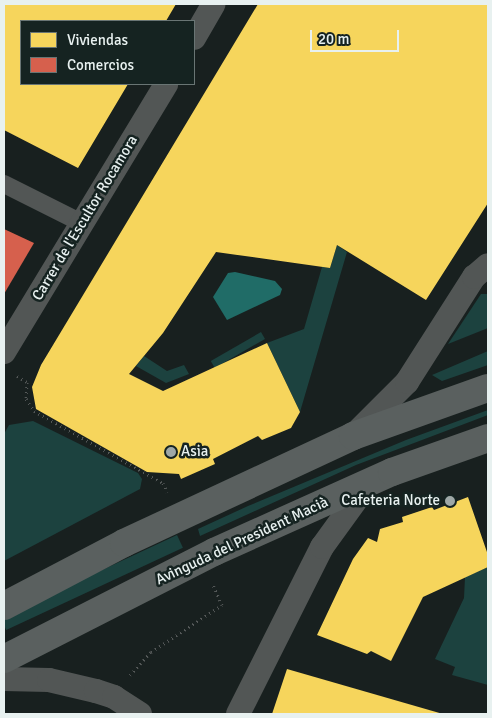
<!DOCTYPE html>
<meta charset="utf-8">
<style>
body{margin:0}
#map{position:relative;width:492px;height:718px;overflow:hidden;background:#18201f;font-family:Signika,sans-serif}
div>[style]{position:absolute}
.green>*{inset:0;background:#1c423f;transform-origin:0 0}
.water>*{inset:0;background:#206c67}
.homes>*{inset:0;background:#f6d55c}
.shops>*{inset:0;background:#d6604d}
.path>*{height:3px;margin-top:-1.5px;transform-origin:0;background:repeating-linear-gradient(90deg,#545858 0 1px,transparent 0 5px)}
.pedestrian>*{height:18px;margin:-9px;padding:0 9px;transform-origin:9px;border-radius:9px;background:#525655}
.minor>*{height:24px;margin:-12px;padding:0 12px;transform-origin:12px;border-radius:12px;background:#525655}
.primary>*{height:28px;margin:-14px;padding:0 14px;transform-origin:14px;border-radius:14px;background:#5a605f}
.dots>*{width:14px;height:14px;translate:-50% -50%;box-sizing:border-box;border:2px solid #152321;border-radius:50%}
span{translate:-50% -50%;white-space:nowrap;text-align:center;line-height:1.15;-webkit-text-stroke:5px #152321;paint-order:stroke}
.street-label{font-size:15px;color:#e8f1f0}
.poi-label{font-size:15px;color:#e8f1f0}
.left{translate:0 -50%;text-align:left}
.right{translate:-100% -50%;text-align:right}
.frame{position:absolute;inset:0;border:5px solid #e8f1f0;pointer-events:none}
.legend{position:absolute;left:20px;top:20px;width:175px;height:65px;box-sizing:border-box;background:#152321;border:1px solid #697574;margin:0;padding:6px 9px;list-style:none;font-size:15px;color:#e8f1f0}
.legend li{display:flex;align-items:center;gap:10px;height:25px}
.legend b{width:25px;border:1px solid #697574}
.scale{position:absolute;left:310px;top:30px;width:89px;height:22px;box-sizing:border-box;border:2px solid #e8f1f0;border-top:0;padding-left:6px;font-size:15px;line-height:18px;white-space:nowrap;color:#e8f1f0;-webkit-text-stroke:4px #152321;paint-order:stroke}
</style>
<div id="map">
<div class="green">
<div style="clip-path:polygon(337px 245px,347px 252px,300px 412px,267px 343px,304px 329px,322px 267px,330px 268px)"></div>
<div style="clip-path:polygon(481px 294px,488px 294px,488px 328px,448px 344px)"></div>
<div style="left:261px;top:332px;width:8px;height:58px;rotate:60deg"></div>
<div style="clip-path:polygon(488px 351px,488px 365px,442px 381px,432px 375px)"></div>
<div style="clip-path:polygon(144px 356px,167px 371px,184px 365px,189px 374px,166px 383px,136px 366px)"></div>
<div style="clip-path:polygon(488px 410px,488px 415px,356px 465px,200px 536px,198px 529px,248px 506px,406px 440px)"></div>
<div style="clip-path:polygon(33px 421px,138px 473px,142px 479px,140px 489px,4px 561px,4px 434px,9px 425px)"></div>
<div style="left:177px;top:535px;width:14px;height:195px;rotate:65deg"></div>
<div style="clip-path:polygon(488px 567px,488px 685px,452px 675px,455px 667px,435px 659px,464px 598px,465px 577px)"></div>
</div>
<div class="water">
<div style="clip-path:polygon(235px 272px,275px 281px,282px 289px,280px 295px,227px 320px,213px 297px,228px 273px)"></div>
</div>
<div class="homes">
<div style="clip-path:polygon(4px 4px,176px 4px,166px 21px,21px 21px,21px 84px,128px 84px,78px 168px,4px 130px)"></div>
<div style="clip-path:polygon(258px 4px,488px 4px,488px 203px,426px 300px,337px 245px,330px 268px,216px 252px,163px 333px,129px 374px,163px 391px,267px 343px,300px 412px,291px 428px,262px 440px,258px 436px,213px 459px,215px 464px,181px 479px,179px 474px,147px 472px,36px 409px,32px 387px,41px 365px)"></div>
<div style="clip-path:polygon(468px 497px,488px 555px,488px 567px,423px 597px,391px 661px,371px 651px,367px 654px,317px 635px,353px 559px,368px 538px,377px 542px,380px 529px,403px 522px,402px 517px,432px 507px,434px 510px)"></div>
<div style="clip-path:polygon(287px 669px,443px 714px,272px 714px)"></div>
</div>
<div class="shops">
<div style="clip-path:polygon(4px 229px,34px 243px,4px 294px)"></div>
</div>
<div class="path">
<div style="left:17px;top:376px;width:12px;rotate:31deg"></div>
<div style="left:27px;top:382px;width:17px;rotate:93deg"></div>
<div style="left:26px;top:399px;width:14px;rotate:56deg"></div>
<div style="left:34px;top:411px;width:148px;rotate:29.2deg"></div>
<div style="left:163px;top:483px;width:10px;rotate:66deg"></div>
<div style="left:130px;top:675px;width:31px;rotate:-48deg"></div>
<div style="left:151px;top:652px;width:85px;rotate:-33.5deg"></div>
<div style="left:222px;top:605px;width:22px;rotate:-114deg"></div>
</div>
<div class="pedestrian">
<div style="left:4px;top:184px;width:87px;rotate:26.6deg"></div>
</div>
<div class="minor">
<div style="left:194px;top:38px;width:39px;rotate:-60deg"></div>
<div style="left:4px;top:352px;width:313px;rotate:-58.8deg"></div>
<div style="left:354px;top:435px;width:75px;rotate:-45deg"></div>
<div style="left:407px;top:382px;width:125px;rotate:-57.5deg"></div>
<div style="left:474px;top:277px;width:18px;rotate:-41deg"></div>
<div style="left:4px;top:679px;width:45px;rotate:1.3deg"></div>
<div style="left:49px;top:680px;width:48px;rotate:13.2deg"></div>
<div style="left:96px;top:691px;width:19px;rotate:18deg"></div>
<div style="left:114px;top:697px;width:31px;rotate:33deg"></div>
<div style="left:238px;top:714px;width:187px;rotate:-63.3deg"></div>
<div style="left:322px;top:547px;width:80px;rotate:-54.1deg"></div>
</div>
<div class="primary">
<div style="left:4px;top:606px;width:136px;rotate:-27.7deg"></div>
<div style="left:124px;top:543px;width:253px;rotate:-25deg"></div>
<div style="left:353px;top:436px;width:143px;rotate:-19.6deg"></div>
<div style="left:4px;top:659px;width:236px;rotate:-27deg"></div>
<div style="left:214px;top:552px;width:195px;rotate:-24.2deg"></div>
<div style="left:392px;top:472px;width:102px;rotate:-19.5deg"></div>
</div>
<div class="dots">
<div style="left:171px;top:452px;background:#9fa8a7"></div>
<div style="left:450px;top:501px;background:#9fa8a7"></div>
</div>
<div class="street-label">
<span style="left:85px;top:218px;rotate:-59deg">Carrer de l'Escultor Rocamora</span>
<span style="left:242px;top:541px;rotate:-25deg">Avinguda del President Macià</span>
</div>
<div class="poi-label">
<span class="left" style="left:181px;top:452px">Asia</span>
<span class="right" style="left:440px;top:501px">Cafeteria Norte</span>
</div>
<div class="frame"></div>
<ul class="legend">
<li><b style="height:14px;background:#f6d55c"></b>Viviendas</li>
<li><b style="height:14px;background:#d6604d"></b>Comercios</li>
</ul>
<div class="scale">20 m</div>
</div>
